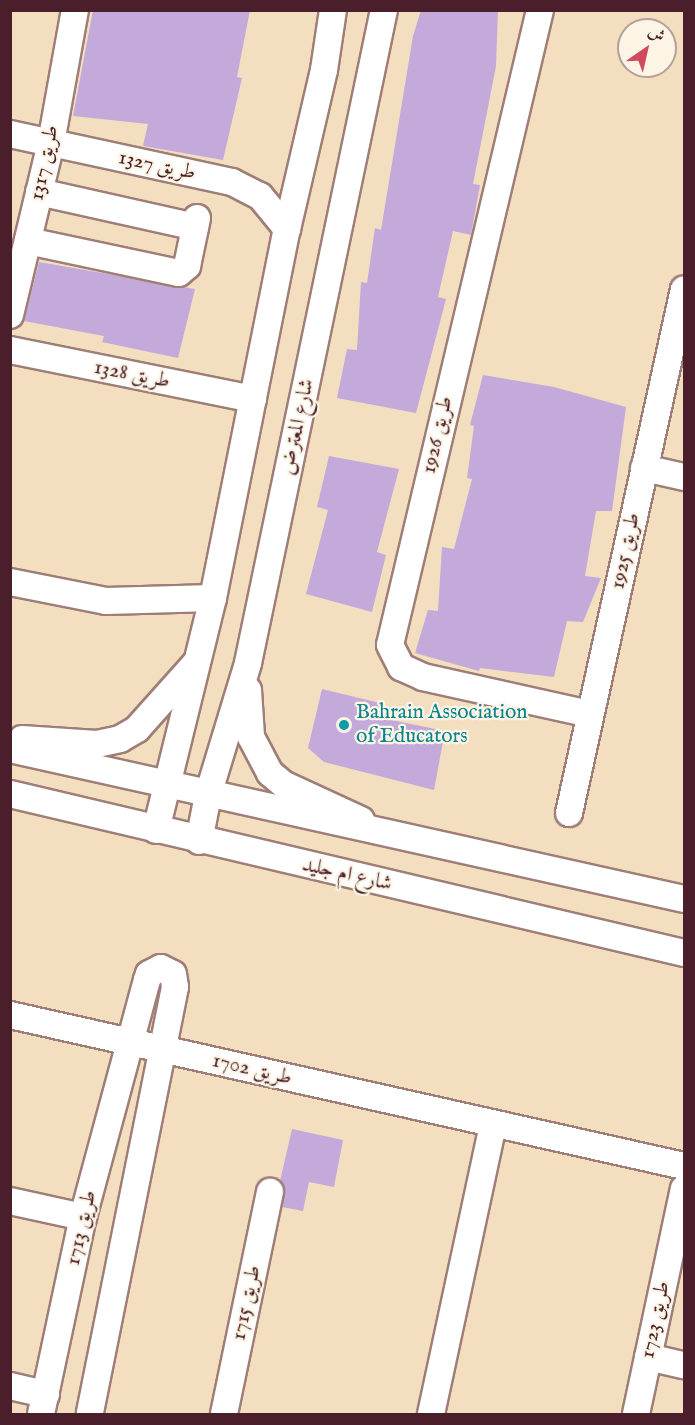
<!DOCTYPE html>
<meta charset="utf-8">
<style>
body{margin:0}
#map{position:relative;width:695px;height:1425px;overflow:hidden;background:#f3dec0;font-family:"IM FELL English",Amiri,serif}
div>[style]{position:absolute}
.building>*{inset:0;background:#c3aadb}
.roads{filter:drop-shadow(2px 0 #9e7e76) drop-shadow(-2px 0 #9e7e76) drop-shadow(0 2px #9e7e76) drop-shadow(0 -2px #9e7e76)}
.minor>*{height:26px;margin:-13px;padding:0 13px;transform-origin:13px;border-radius:13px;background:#fff}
.dots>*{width:16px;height:16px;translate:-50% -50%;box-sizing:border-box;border:3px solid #fcf5e5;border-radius:50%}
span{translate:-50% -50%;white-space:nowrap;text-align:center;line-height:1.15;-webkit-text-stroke:4.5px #fcf5e5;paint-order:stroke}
.street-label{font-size:21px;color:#4a1f2b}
.culture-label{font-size:21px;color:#0d838f}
.left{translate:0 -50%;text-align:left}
.frame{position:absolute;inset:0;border:12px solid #4a1f2b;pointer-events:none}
.north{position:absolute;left:617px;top:18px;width:60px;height:60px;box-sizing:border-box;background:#fcf5e5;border:2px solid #b59f9b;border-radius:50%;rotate:34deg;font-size:16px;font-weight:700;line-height:24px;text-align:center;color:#4a1f2b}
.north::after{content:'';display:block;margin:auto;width:21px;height:27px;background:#d1495b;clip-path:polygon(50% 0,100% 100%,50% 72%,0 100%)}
</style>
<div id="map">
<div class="building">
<div style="clip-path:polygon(93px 10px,250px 10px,237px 77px,242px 78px,223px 160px,143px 146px,148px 124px,73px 116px)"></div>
<div style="clip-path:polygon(421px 10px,498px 10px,496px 66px,473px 184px,480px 185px,471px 235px,453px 231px,438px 297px,446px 299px,416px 413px,337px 398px,347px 349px,357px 350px,361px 282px,367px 283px,375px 228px,381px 230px,413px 36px)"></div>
<div style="clip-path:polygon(39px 262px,195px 289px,178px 358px,102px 342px,104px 336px,24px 321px)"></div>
<div style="clip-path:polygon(483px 375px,554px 387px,626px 407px,612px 511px,596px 511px,585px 576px,601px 578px,583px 622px,567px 621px,554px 677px,480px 668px,479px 671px,415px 653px,428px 610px,438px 611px,442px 547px,454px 549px,472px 479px,467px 478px,474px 426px,470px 425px)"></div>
<div style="clip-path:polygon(329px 456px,399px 469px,377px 552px,386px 555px,372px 612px,306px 594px,328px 510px,317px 507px)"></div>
<div style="clip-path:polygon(322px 689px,380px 703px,377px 717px,445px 731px,434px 790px,324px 762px,308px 748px)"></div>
<div style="clip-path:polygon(292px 1129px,343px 1140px,334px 1187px,309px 1182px,303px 1211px,282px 1207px,284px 1188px,280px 1181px)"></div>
</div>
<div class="roads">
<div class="minor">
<div style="left:540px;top:10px;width:652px;rotate:103.29deg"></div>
<div style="left:390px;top:645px;width:25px;rotate:63deg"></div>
<div style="left:401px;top:667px;width:24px;rotate:24deg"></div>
<div style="left:423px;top:677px;width:171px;rotate:12.5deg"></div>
<div style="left:10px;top:134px;width:227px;rotate:12.2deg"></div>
<div style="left:232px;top:182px;width:31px;rotate:27deg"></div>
<div style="left:260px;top:196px;width:43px;rotate:50.7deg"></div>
<div style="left:39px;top:192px;width:160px;rotate:12.6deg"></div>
<div style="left:28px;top:241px;width:154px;rotate:12deg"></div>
<div style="left:179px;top:273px;width:11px;rotate:-41deg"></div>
<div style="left:187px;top:266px;width:49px;rotate:-78.2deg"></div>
<div style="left:10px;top:315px;width:177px;rotate:-76.6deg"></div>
<div style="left:51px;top:143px;width:135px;rotate:-79.8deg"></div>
<div style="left:10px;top:350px;width:248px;rotate:11.4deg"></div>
<div style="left:644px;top:468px;width:41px;rotate:12.7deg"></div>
<div style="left:10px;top:582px;width:98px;rotate:11.2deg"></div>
<div style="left:106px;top:601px;width:107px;rotate:-1.6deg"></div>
<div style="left:248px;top:690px;width:47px;rotate:86.3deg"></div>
<div style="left:251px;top:737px;width:41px;rotate:62.2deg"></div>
<div style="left:270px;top:773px;width:17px;rotate:40deg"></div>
<div style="left:283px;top:784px;width:86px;rotate:24.8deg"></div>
<div style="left:22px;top:739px;width:75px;rotate:3.8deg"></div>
<div style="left:97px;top:744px;width:24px;rotate:-12deg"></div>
<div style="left:120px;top:739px;width:20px;rotate:-30deg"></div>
<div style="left:137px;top:729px;width:87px;rotate:-48.3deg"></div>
<div style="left:10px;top:749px;width:690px;rotate:12.55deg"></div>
<div style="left:10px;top:794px;width:693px;rotate:13.27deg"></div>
<div style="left:569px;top:813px;width:536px;rotate:-77.62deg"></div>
<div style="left:156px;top:830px;width:239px;rotate:-76.2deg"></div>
<div style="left:213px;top:598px;width:376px;rotate:-78.7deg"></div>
<div style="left:287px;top:229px;width:163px;rotate:-76.9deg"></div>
<div style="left:324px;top:70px;width:61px;rotate:-81.5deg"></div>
<div style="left:199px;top:841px;width:47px;rotate:-78.9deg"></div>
<div style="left:208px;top:795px;width:138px;rotate:-73.1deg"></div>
<div style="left:248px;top:663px;width:667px;rotate:-78.24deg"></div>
<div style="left:10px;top:1015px;width:691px;rotate:12.63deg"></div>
<div style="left:10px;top:1201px;width:75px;rotate:12.4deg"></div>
<div style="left:648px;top:1357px;width:37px;rotate:13deg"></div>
<div style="left:10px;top:1386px;width:37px;rotate:13deg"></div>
<div style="left:41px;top:1414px;width:201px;rotate:-78deg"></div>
<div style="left:83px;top:1217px;width:245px;rotate:-74.9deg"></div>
<div style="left:147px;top:980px;width:6px;rotate:-72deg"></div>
<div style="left:149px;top:974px;width:13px;rotate:-27deg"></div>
<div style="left:161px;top:968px;width:13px;rotate:27deg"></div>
<div style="left:173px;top:974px;width:13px;rotate:81deg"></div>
<div style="left:175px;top:987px;width:435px;rotate:101.3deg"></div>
<div style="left:224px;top:1414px;width:227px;rotate:-78.3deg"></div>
<div style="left:431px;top:1414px;width:296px;rotate:-77.9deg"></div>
<div style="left:636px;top:1414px;width:230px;rotate:-78deg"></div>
</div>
</div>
<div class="dots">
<div style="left:344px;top:725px;background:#0f9aa8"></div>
</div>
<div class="street-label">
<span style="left:45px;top:163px;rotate:-78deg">طريق 1317</span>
<span style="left:157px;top:166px;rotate:12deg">طريق 1327</span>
<span style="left:132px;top:375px;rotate:11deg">طريق 1328</span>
<span style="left:298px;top:427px;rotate:-78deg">شارع المعترض</span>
<span style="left:438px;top:435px;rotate:-77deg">طريق 1926</span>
<span style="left:626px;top:551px;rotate:-78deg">طريق 1925</span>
<span style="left:347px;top:875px;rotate:13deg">شارع ام جليد</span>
<span style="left:252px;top:1070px;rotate:13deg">طريق 1702</span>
<span style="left:82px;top:1228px;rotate:-77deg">طريق 1713</span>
<span style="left:247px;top:1303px;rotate:-78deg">طريق 1715</span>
<span style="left:656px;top:1320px;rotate:-78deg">طريق 1723</span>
</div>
<div class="culture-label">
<span class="left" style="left:356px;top:725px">Bahrain Association<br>of Educators</span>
</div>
<div class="frame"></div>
<div class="north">ش</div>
</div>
